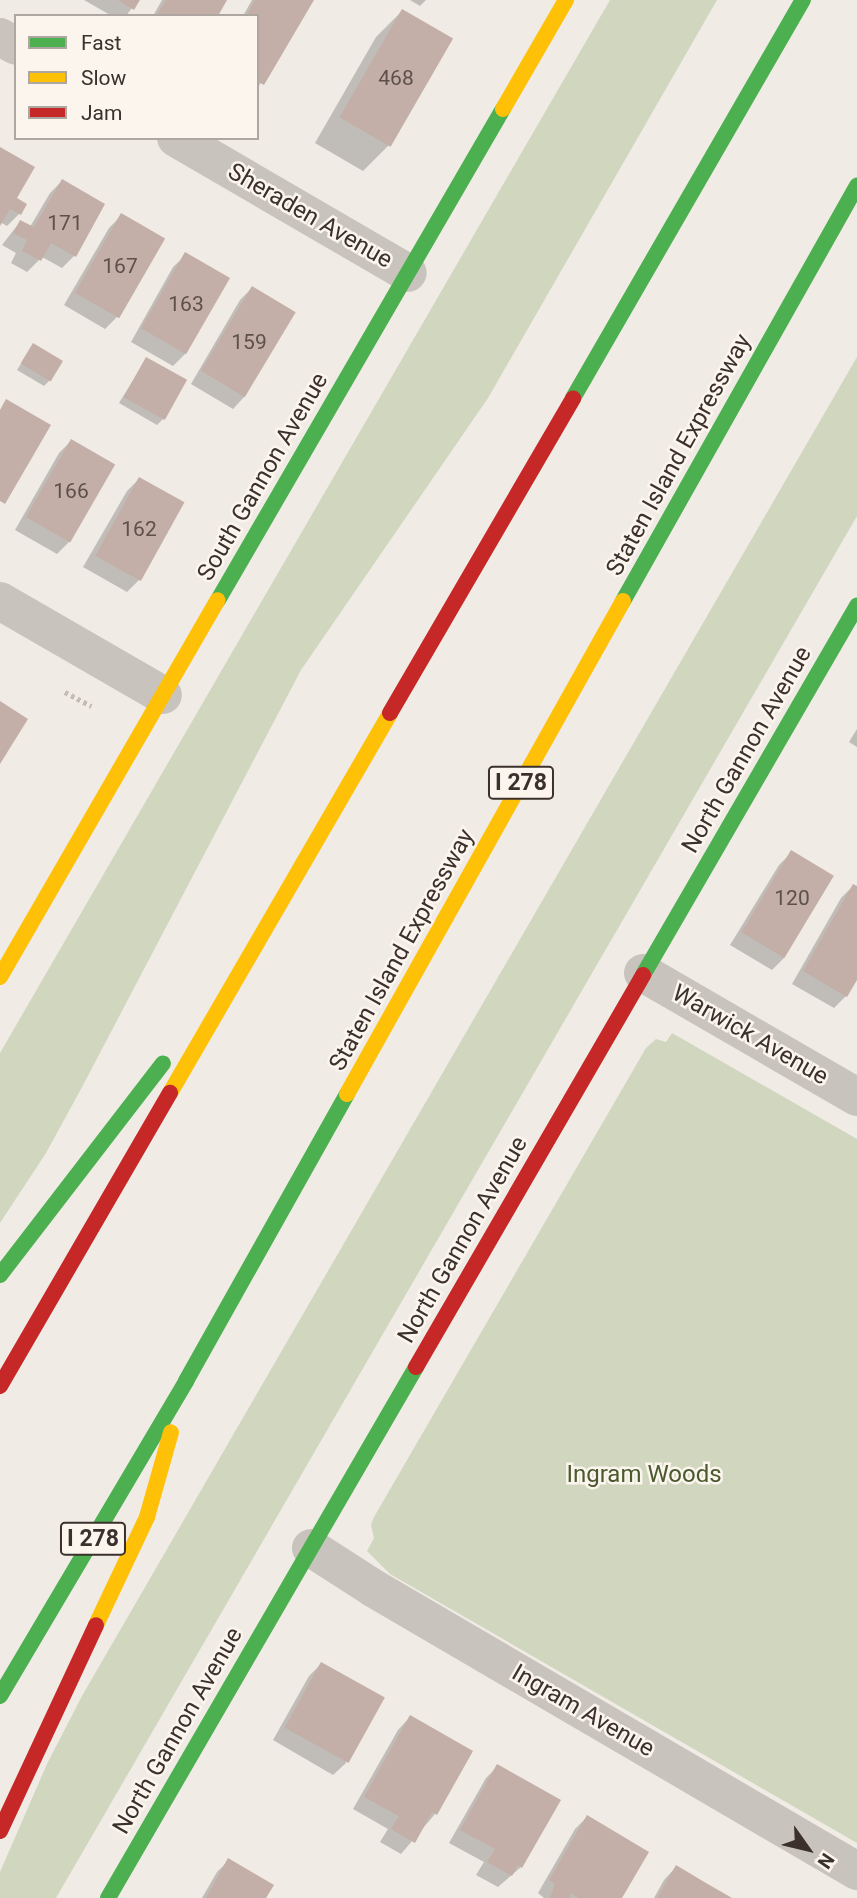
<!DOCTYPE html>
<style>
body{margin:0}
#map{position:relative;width:857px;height:1898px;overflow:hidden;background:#f0ebe5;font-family:Roboto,sans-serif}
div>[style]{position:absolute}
.green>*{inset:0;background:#d1d6bf}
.shadow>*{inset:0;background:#0003}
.building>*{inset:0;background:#c3afa7;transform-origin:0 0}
.path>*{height:4.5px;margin-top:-2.25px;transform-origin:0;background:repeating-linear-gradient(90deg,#c2bbb6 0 3.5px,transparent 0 7px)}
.street>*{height:38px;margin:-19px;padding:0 19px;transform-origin:19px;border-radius:19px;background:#c9c3be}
.fast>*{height:16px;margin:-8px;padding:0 8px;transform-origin:8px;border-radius:8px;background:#4caf50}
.slow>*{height:16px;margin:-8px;padding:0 8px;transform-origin:8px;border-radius:8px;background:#ffc107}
.jam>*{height:16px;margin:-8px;padding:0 8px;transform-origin:8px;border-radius:8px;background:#c62828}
span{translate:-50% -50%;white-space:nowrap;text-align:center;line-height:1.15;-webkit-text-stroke:5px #fbf5ee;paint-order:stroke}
.number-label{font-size:21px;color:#5d504a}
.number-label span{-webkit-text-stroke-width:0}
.shield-label span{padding:2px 5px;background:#fbf5ee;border:2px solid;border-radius:5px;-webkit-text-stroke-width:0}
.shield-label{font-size:23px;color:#3b302b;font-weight:700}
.street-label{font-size:24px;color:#3b302b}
.park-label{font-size:24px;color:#4a5a2e}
.legend{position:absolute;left:14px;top:14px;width:245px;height:126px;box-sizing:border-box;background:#fbf5ee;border:2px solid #aea6a0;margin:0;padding:9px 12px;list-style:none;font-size:21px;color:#3b302b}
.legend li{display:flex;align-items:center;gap:14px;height:35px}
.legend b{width:35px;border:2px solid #aea6a0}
.north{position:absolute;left:773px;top:1814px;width:70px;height:70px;-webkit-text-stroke:5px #fbf5ee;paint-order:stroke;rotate:124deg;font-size:19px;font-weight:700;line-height:28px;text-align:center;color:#3b302b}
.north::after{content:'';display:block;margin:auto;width:24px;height:32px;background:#3b302b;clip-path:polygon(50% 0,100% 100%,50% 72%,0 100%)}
</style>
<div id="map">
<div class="green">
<div style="clip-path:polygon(610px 0,717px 0,488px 398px,301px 670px,81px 1089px,46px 1153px,0 1223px,0 1053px)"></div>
<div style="clip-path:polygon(857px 357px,857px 516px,56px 1898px,0 1898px,0 1872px,47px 1764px,82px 1696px)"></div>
<div style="clip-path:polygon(672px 1033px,857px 1139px,857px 1843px,390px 1574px,367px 1551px,374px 1538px,371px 1525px,374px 1517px,646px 1048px,656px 1039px,666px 1042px)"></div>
</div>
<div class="shadow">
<div style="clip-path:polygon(84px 0,138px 0,126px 16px,112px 16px)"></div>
<div style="clip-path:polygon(162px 0,225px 0,216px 16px,153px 16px)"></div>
<div style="clip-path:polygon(252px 0,312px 0,257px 89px,257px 16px,243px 16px)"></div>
<div style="clip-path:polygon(410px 0,426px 0,420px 6px)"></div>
<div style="clip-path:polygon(402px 11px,389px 145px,363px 171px,315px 143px,376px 37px)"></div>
<div style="clip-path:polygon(0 149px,19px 214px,7px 226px,0 222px)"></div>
<div style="clip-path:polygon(62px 181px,74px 256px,62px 268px,42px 257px,27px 272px,11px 263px,16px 253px,2px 245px,20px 222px,30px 227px,50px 193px)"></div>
<div style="clip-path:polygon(121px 216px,117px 317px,105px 329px,64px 305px,109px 228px)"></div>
<div style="clip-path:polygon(186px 255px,228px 278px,185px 354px,173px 366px,131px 342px,173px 267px)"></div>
<div style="clip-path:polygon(252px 288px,294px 313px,245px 396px,233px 409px,191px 384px,240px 300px)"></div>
<div style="clip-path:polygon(33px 345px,50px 380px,44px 386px,17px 370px)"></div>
<div style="clip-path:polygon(146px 359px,163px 419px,157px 425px,119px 403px)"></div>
<div style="clip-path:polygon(71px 441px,69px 542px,57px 554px,15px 530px,59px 453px)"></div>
<div style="clip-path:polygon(139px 479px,139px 580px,127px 592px,83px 567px,127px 491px)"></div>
<div style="clip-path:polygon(857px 729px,857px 747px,849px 742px)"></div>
<div style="clip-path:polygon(791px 853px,784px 958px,772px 970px,730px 945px,779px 865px)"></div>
<div style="clip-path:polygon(853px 886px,857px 888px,857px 977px,846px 996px,834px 1008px,792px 984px,841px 898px)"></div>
<div style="clip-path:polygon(321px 1664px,346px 1763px,333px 1775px,273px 1740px,309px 1676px)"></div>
<div style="clip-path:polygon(410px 1717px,435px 1814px,401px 1854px,380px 1842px,388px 1829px,353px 1809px,398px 1730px)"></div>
<div style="clip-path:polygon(498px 1766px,521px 1867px,498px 1887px,476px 1875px,484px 1862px,449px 1843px,486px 1778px)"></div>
<div style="clip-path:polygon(587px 1817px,620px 1898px,544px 1898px,538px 1893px,575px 1829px)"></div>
<div style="clip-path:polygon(229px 1860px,264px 1898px,202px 1898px,217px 1872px)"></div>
<div style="clip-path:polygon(676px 1867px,729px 1898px,654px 1898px,664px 1880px)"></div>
</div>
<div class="building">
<div style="clip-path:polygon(118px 0,140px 0,134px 10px)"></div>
<div style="clip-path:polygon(166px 0,227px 0,218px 16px,156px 16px)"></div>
<div style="clip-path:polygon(255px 0,314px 0,264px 85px,257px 81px,257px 16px,246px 16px)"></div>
<div style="left:402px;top:9px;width:59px;height:125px;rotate:30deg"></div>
<div style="clip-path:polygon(0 147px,35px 167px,17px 198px,27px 204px,21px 215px,10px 209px,0 226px)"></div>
<div style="clip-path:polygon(62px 179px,105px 204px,76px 257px,51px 243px,41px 261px,22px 251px,27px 240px,13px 233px,20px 220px,34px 227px)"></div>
<div style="left:121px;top:213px;width:51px;height:92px;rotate:30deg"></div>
<div style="left:185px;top:252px;width:52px;height:88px;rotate:30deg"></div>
<div style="left:252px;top:286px;width:51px;height:99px;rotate:31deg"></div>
<div style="left:33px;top:343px;width:35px;height:24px;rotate:31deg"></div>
<div style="left:146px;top:357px;width:47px;height:46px;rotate:29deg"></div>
<div style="clip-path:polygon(6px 399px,51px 425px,5px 504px,0 501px,0 410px)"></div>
<div style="left:71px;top:439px;width:51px;height:90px;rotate:30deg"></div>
<div style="left:139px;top:477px;width:52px;height:90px;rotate:29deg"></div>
<div style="clip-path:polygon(0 701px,28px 719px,0 764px)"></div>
<div style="left:791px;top:850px;width:50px;height:96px;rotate:31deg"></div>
<div style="clip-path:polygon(853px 884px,857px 886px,857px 980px,847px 997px,803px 971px)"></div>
<div style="left:321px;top:1662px;width:73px;height:75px;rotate:29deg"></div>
<div style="clip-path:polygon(410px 1715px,473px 1751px,437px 1815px,432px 1812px,415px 1843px,391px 1829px,399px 1816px,364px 1797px)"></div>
<div style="clip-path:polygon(497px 1764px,561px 1800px,522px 1868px,518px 1865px,512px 1876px,487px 1862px,495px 1849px,460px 1830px)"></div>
<div style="clip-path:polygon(587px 1815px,649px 1852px,622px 1898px,579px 1898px,571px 1893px,569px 1898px,550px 1898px,555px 1884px,549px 1880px)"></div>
<div style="clip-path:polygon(228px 1858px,274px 1885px,266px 1898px,206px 1898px)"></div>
<div style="clip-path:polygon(676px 1865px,706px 1883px,732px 1898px,657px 1898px)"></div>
</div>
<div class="path">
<div style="left:65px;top:692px;width:30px;rotate:28deg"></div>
</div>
<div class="street">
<div style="left:0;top:37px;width:18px;rotate:29deg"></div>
<div style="left:176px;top:138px;width:268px;rotate:30.2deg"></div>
<div style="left:0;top:601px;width:188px;rotate:30deg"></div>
<div style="left:643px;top:973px;width:247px;rotate:30.1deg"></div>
<div style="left:311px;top:1548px;width:74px;rotate:32.8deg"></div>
<div style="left:373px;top:1588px;width:561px;rotate:30.32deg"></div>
</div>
<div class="fast">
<div style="left:573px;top:398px;width:460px;rotate:-60deg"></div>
<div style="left:218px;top:600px;width:568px;rotate:-59.87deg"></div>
<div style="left:623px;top:601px;width:477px;rotate:-60.6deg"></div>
<div style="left:643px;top:975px;width:427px;rotate:-59.9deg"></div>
<div style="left:0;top:1275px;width:267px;rotate:-52.4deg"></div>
<div style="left:0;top:1696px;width:366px;rotate:-59.4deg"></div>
<div style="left:186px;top:1381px;width:329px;rotate:-60.7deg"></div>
<div style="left:108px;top:1898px;width:614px;rotate:-59.88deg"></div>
</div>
<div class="slow">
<div style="left:503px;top:109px;width:126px;rotate:-60deg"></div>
<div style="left:0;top:977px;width:435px;rotate:-60deg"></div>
<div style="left:170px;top:1093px;width:439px;rotate:-59.9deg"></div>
<div style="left:347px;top:1094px;width:565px;rotate:-60.76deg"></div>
<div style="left:96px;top:1625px;width:119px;rotate:-64.7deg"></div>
<div style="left:147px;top:1517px;width:88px;rotate:-74.2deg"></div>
</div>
<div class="jam">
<div style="left:390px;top:713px;width:364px;rotate:-59.8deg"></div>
<div style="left:416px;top:1367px;width:453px;rotate:-59.9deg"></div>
<div style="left:0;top:1386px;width:339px;rotate:-59.9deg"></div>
<div style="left:0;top:1831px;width:227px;rotate:-65deg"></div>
</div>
<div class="number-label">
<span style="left:396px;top:78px">468</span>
<span style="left:65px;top:223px">171</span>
<span style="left:120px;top:266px">167</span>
<span style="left:186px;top:304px">163</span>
<span style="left:249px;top:342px">159</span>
<span style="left:71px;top:491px">166</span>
<span style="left:139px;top:529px">162</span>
<span style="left:792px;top:898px">120</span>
</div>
<div class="shield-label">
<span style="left:521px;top:783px">I 278</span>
<span style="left:93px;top:1539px">I 278</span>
</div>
<div class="street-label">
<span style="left:310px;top:216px;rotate:30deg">Sheraden Avenue</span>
<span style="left:679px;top:455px;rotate:-61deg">Staten Island Expressway</span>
<span style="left:263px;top:477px;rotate:-60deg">South Gannon Avenue</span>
<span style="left:747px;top:750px;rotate:-60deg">North Gannon Avenue</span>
<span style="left:402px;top:950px;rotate:-61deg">Staten Island Expressway</span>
<span style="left:750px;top:1035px;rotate:30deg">Warwick Avenue</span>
<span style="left:463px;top:1240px;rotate:-60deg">North Gannon Avenue</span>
<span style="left:583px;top:1711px;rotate:30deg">Ingram Avenue</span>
<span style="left:178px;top:1731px;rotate:-60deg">North Gannon Avenue</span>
</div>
<div class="park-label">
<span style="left:644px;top:1475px">Ingram Woods</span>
</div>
<ul class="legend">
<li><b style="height:9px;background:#4caf50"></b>Fast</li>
<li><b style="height:9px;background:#ffc107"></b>Slow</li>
<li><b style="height:9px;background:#c62828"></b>Jam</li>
</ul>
<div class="north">N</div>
</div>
